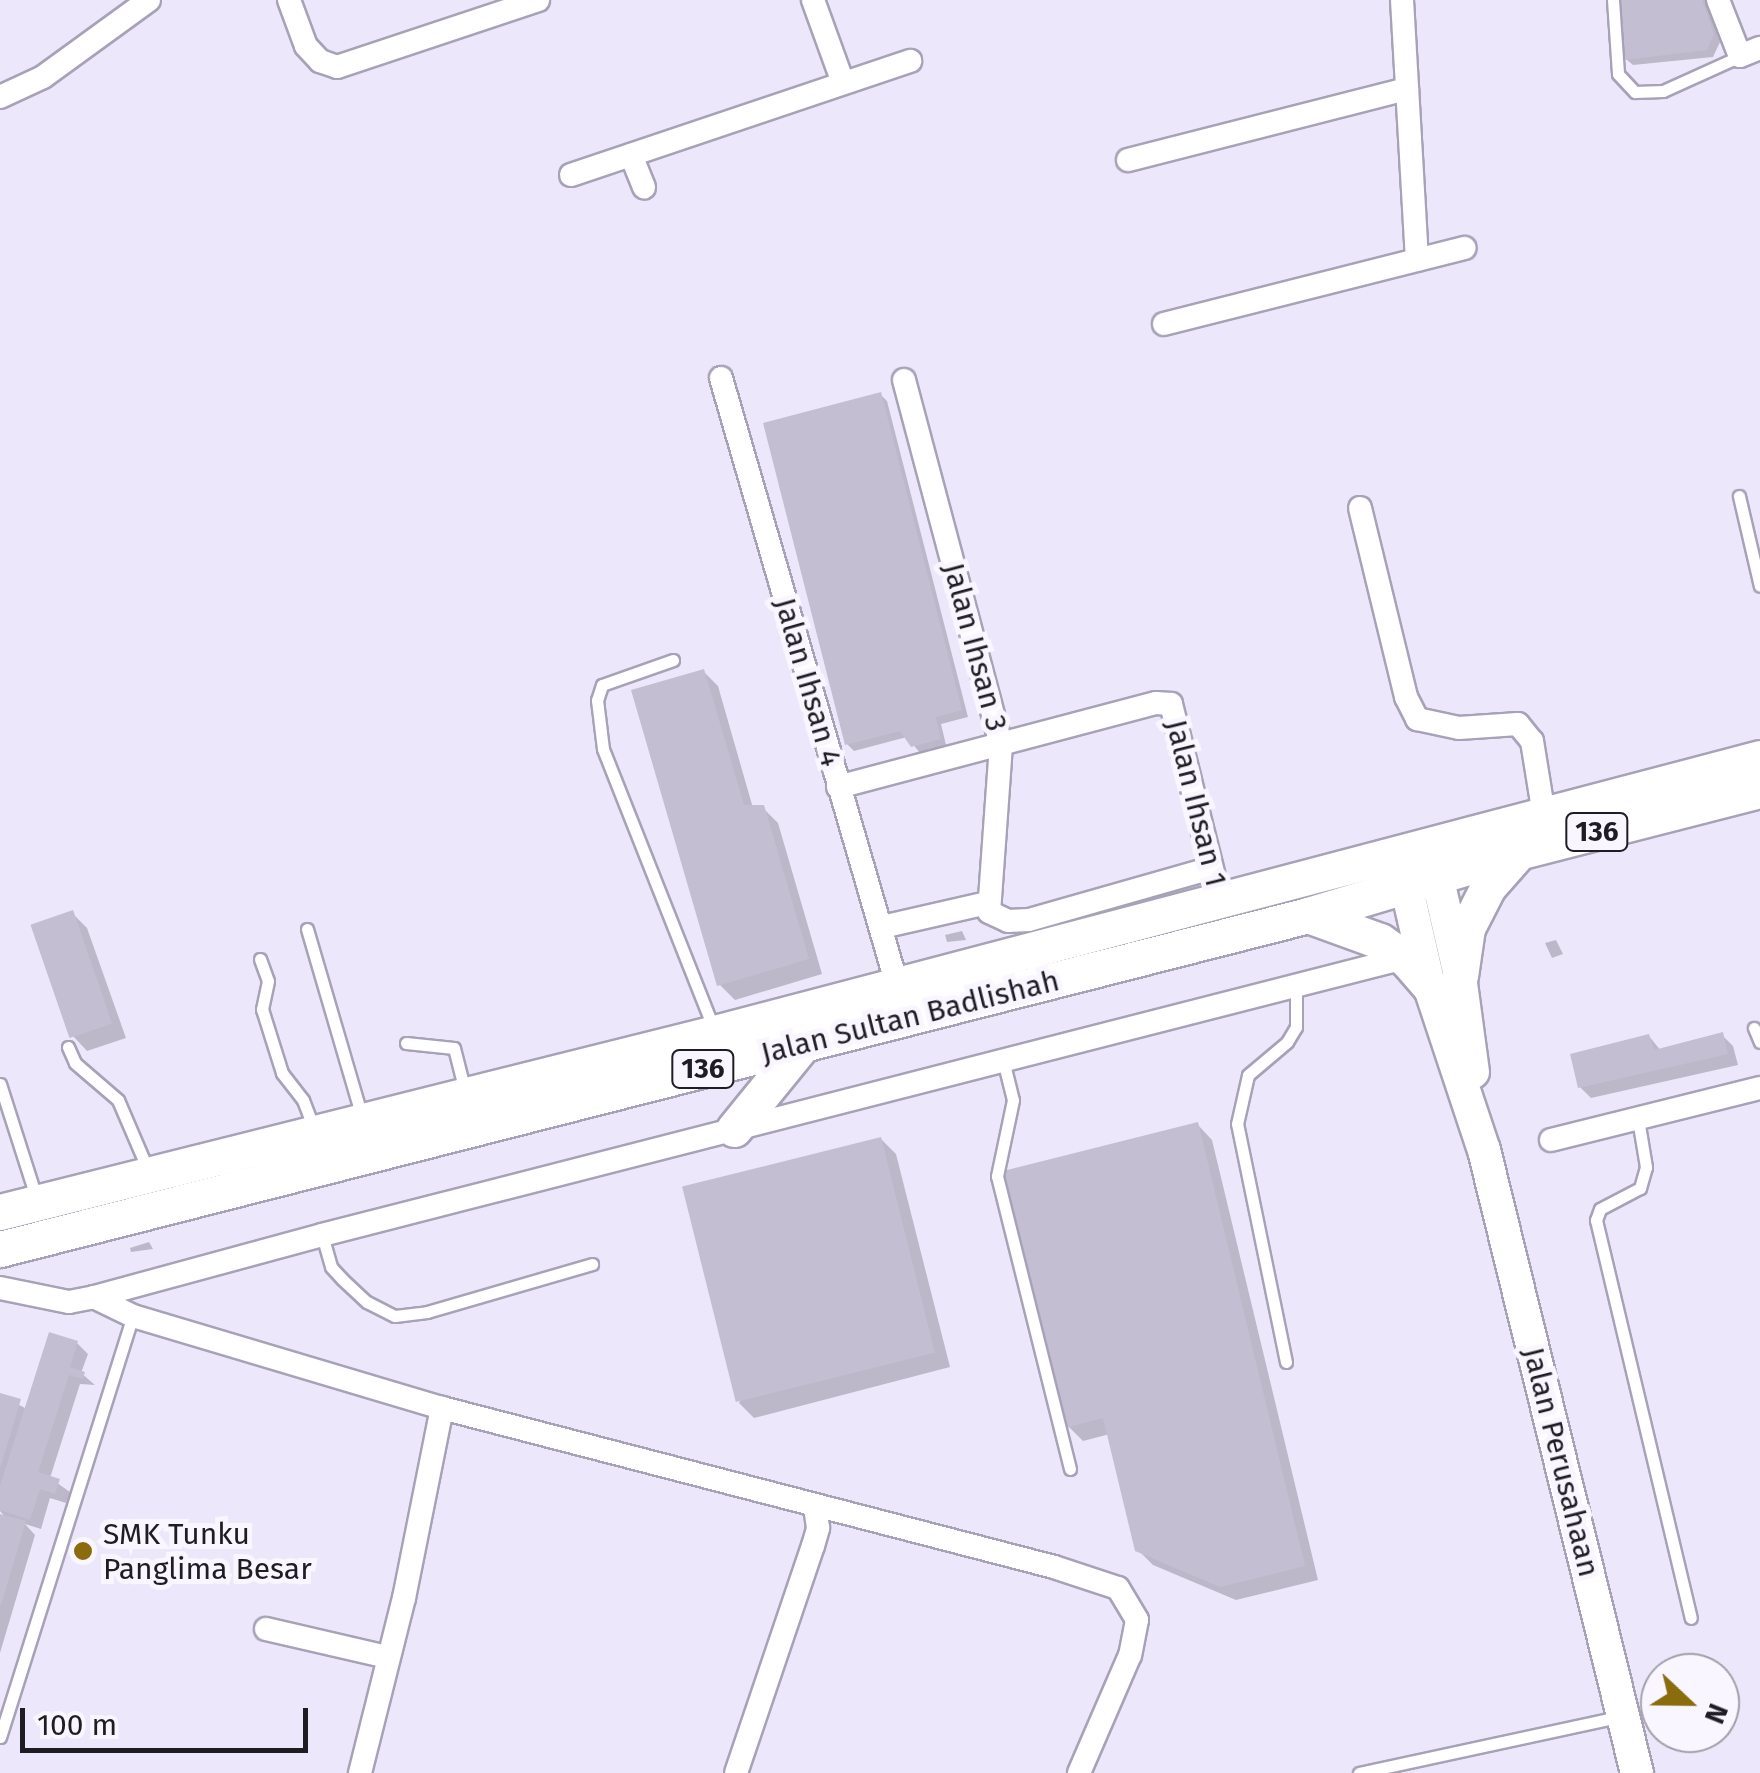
<!DOCTYPE html>
<style>
body{margin:0}
#map{position:relative;width:1760px;height:1773px;overflow:hidden;background:#ede7fc;font-family:"Fira Sans",sans-serif}
div>[style]{position:absolute}
.shadow>*{inset:0;background:#0003}
.building>*{inset:0;background:#c4bed3;transform-origin:0 0}
.roads{filter:drop-shadow(2px 0 #a8a2b6) drop-shadow(-2px 0 #a8a2b6) drop-shadow(0 2px #a8a2b6) drop-shadow(0 -2px #a8a2b6)}
.service>*{height:11px;margin:-5.5px;padding:0 5.5px;transform-origin:5.5px;border-radius:5.5px;background:#fff}
.minor>*{height:22px;margin:-11px;padding:0 11px;transform-origin:11px;border-radius:11px;background:#fff}
.secondary>*{height:32px;margin:-16px;padding:0 16px;transform-origin:16px;border-radius:16px;background:#fff}
.primary>*{height:35px;margin:-17.5px;padding:0 17.5px;transform-origin:17.5px;border-radius:17.5px;background:#fff}
.dots>*{width:28px;height:28px;translate:-50% -50%;box-sizing:border-box;border:5px solid #f9f6ff;border-radius:50%}
span{translate:-50% -50%;white-space:nowrap;text-align:center;line-height:1.15;-webkit-text-stroke:10px #f9f6ff;paint-order:stroke}
.shield-label span{padding:2px 8px;background:#f9f6ff;border:2px solid;border-radius:8px;-webkit-text-stroke-width:0}
.shield-label{font-size:28px;color:#1f1d24;font-weight:700}
.street-label{font-size:30px;color:#1f1d24}
.poi-label{font-size:30px;color:#1f1d24}
.left{translate:0 -50%;text-align:left}
.north{position:absolute;left:1640px;top:1653px;width:100px;height:100px;box-sizing:border-box;background:#f9f6ff;border:2px solid #a29fa7;border-radius:50%;rotate:112deg;font-size:28px;font-weight:700;line-height:40px;text-align:center;color:#1f1d24}
.north::after{content:'';display:block;margin:auto;width:35px;height:45px;background:#8a6c0c;clip-path:polygon(50% 0,100% 100%,50% 72%,0 100%)}
.scale{position:absolute;left:20px;top:1708px;width:288px;height:45px;box-sizing:border-box;border:5px solid #1f1d24;border-top:0;padding-left:12px;font-size:30px;line-height:35px;white-space:nowrap;color:#1f1d24;-webkit-text-stroke:8px #f9f6ff;paint-order:stroke}
</style>
<div id="map">
<div class="shadow">
<div style="clip-path:polygon(1623px 0,1705px 0,1720px 42px,1713px 57px,1633px 65px,1626px 59px)"></div>
<div style="clip-path:polygon(880px 394px,887px 401px,968px 717px,941px 724px,946px 745px,920px 753px,907px 737px,854px 751px,847px 744px)"></div>
<div style="clip-path:polygon(703px 671px,718px 686px,753px 808px,763px 808px,778px 823px,822px 974px,735px 1000px,720px 985px)"></div>
<div style="clip-path:polygon(72px 913px,87px 928px,126px 1038px,87px 1051px,73px 1036px)"></div>
<div style="clip-path:polygon(962px 931px,966px 940px,947px 942px,945px 935px)"></div>
<div style="clip-path:polygon(1556px 940px,1563px 954px,1552px 958px,1545px 943px)"></div>
<div style="clip-path:polygon(1722px 1035px,1733px 1046px,1738px 1065px,1591px 1098px,1580px 1087px,1649px 1036px,1661px 1051px)"></div>
<div style="clip-path:polygon(1198px 1125px,1212px 1140px,1318px 1580px,1236px 1600px,1153px 1565px,1137px 1549px,1110px 1434px,1083px 1441px,1068px 1426px)"></div>
<div style="clip-path:polygon(881px 1139px,896px 1154px,950px 1367px,754px 1418px,739px 1403px)"></div>
<div style="clip-path:polygon(149px 1242px,153px 1249px,131px 1252px,130px 1248px)"></div>
<div style="clip-path:polygon(77px 1343px,88px 1354px,81px 1373px,95px 1385px,80px 1384px,50px 1478px,70px 1492px,66px 1503px,50px 1498px,41px 1529px,25px 1524px,35px 1535px,0 1653px,0 1516px,7px 1519px,0 1511px,0 1395px,27px 1409px)"></div>
</div>
<div class="building">
<div style="clip-path:polygon(1620px 0,1702px 0,1714px 34px,1707px 50px,1624px 60px)"></div>
<div style="clip-path:polygon(881px 392px,962px 710px,936px 717px,941px 739px,911px 747px,900px 731px,845px 745px,763px 423px)"></div>
<div style="clip-path:polygon(704px 669px,744px 805px,764px 805px,809px 959px,717px 986px,631px 690px)"></div>
<div style="left:73px;top:910px;width:120px;height:45px;rotate:71deg"></div>
<div style="clip-path:polygon(1723px 1032px,1728px 1054px,1578px 1088px,1570px 1054px,1649px 1034px,1654px 1050px)"></div>
<div style="clip-path:polygon(1198px 1122px,1305px 1566px,1220px 1587px,1135px 1551px,1103px 1418px,1065px 1428px,1003px 1171px)"></div>
<div style="left:881px;top:1137px;width:222px;height:205px;rotate:76deg"></div>
<div style="clip-path:polygon(49px 1332px,78px 1341px,70px 1367px,85px 1372px,83px 1379px,69px 1375px,38px 1472px,60px 1479px,55px 1494px,40px 1489px,30px 1520px,0 1510px,0 1486px)"></div>
<div style="clip-path:polygon(0 1393px,21px 1399px,1px 1465px,0 1465px)"></div>
<div style="clip-path:polygon(0 1514px,26px 1521px,1px 1605px,0 1605px)"></div>
</div>
<div class="roads">
<div class="service">
<div style="left:1613px;top:0;width:74px;rotate:86.1deg"></div>
<div style="left:1618px;top:74px;width:25px;rotate:47deg"></div>
<div style="left:1635px;top:92px;width:28px;rotate:-2deg"></div>
<div style="left:1663px;top:91px;width:85px;rotate:-24.4deg"></div>
<div style="left:1739px;top:496px;width:92px;rotate:76.9deg"></div>
<div style="left:673px;top:660px;width:75px;rotate:160.6deg"></div>
<div style="left:602px;top:685px;width:16px;rotate:108deg"></div>
<div style="left:597px;top:700px;width:49px;rotate:83deg"></div>
<div style="left:603px;top:749px;width:301px;rotate:68.4deg"></div>
<div style="left:307px;top:929px;width:196px;rotate:73.7deg"></div>
<div style="left:260px;top:959px;width:23px;rotate:70deg"></div>
<div style="left:268px;top:981px;width:29px;rotate:102deg"></div>
<div style="left:262px;top:1009px;width:67px;rotate:72.6deg"></div>
<div style="left:282px;top:1073px;width:34px;rotate:52deg"></div>
<div style="left:303px;top:1100px;width:31px;rotate:69deg"></div>
<div style="left:1754px;top:1028px;width:15px;rotate:67deg"></div>
<div style="left:406px;top:1043px;width:48px;rotate:5.9deg"></div>
<div style="left:454px;top:1048px;width:44px;rotate:75.7deg"></div>
<div style="left:68px;top:1047px;width:17px;rotate:66deg"></div>
<div style="left:75px;top:1063px;width:57px;rotate:40.7deg"></div>
<div style="left:118px;top:1100px;width:76px;rotate:66.8deg"></div>
<div style="left:1003px;top:1060px;width:41px;rotate:76deg"></div>
<div style="left:1013px;top:1100px;width:78px;rotate:101.9deg"></div>
<div style="left:997px;top:1176px;width:302px;rotate:76deg"></div>
<div style="left:0;top:1084px;width:119px;rotate:72.3deg"></div>
<div style="left:1638px;top:1119px;width:49px;rotate:80.5deg"></div>
<div style="left:1646px;top:1167px;width:22px;rotate:106deg"></div>
<div style="left:1640px;top:1188px;width:45px;rotate:152.3deg"></div>
<div style="left:1600px;top:1209px;width:12px;rotate:110deg"></div>
<div style="left:1596px;top:1220px;width:409px;rotate:76.6deg"></div>
<div style="left:322px;top:1235px;width:33px;rotate:74deg"></div>
<div style="left:331px;top:1267px;width:16px;rotate:47deg"></div>
<div style="left:342px;top:1279px;width:34px;rotate:43deg"></div>
<div style="left:367px;top:1302px;width:31px;rotate:27deg"></div>
<div style="left:395px;top:1316px;width:32px;rotate:-7deg"></div>
<div style="left:427px;top:1312px;width:172px;rotate:-16.2deg"></div>
<div style="left:1286px;top:1362px;width:243px;rotate:-101.6deg"></div>
<div style="left:1237px;top:1124px;width:50px;rotate:-77.3deg"></div>
<div style="left:1248px;top:1075px;width:51px;rotate:-40.2deg"></div>
<div style="left:1287px;top:1042px;width:17px;rotate:-59deg"></div>
<div style="left:1296px;top:1027px;width:42px;rotate:-90deg"></div>
<div style="left:0;top:1737px;width:442px;rotate:-72.5deg"></div>
<div style="left:1359px;top:1773px;width:266px;rotate:-12.2deg"></div>
</div>
<div class="minor">
<div style="left:289px;top:0;width:49px;rotate:69.7deg"></div>
<div style="left:306px;top:46px;width:21px;rotate:47deg"></div>
<div style="left:320px;top:61px;width:18px;rotate:19deg"></div>
<div style="left:337px;top:67px;width:212px;rotate:-18.4deg"></div>
<div style="left:813px;top:0;width:88px;rotate:70.1deg"></div>
<div style="left:1402px;top:0;width:260px;rotate:86.7deg"></div>
<div style="left:1718px;top:0;width:60px;rotate:68.6deg"></div>
<div style="left:1740px;top:56px;width:22px;rotate:-22deg"></div>
<div style="left:0;top:97px;width:47px;rotate:-24.9deg"></div>
<div style="left:43px;top:77px;width:131px;rotate:-36deg"></div>
<div style="left:631px;top:155px;width:35px;rotate:68deg"></div>
<div style="left:1128px;top:160px;width:288px;rotate:-14.3deg"></div>
<div style="left:571px;top:175px;width:358px;rotate:-18.6deg"></div>
<div style="left:1164px;top:324px;width:310px;rotate:-14.2deg"></div>
<div style="left:721px;top:378px;width:632px;rotate:73.83deg"></div>
<div style="left:904px;top:380px;width:378px;rotate:75.1deg"></div>
<div style="left:1001px;top:745px;width:167px;rotate:94.1deg"></div>
<div style="left:989px;top:912px;width:21px;rotate:25deg"></div>
<div style="left:1008px;top:921px;width:21px;rotate:-3deg"></div>
<div style="left:1029px;top:920px;width:189px;rotate:-15.9deg"></div>
<div style="left:1360px;top:508px;width:195px;rotate:76.3deg"></div>
<div style="left:1406px;top:697px;width:25px;rotate:63deg"></div>
<div style="left:1417px;top:719px;width:43px;rotate:12.1deg"></div>
<div style="left:1459px;top:728px;width:59px;rotate:-3.9deg"></div>
<div style="left:1518px;top:724px;width:22px;rotate:51deg"></div>
<div style="left:1532px;top:741px;width:75px;rotate:80.8deg"></div>
<div style="left:838px;top:787px;width:329px;rotate:-14.8deg"></div>
<div style="left:1156px;top:703px;width:15px;rotate:4deg"></div>
<div style="left:1171px;top:704px;width:182px;rotate:76deg"></div>
<div style="left:882px;top:927px;width:109px;rotate:-12.8deg"></div>
<div style="left:1551px;top:1140px;width:215px;rotate:-14deg"></div>
<div style="left:0;top:1288px;width:70px;rotate:11.5deg"></div>
<div style="left:69px;top:1302px;width:25px;rotate:-11deg"></div>
<div style="left:94px;top:1297px;width:236px;rotate:-15.2deg"></div>
<div style="left:322px;top:1235px;width:1117px;rotate:-14.36deg"></div>
<div style="left:94px;top:1297px;width:43px;rotate:26deg"></div>
<div style="left:133px;top:1316px;width:322px;rotate:16.6deg"></div>
<div style="left:442px;top:1408px;width:632px;rotate:14.56deg"></div>
<div style="left:1054px;top:1567px;width:67px;rotate:18.2deg"></div>
<div style="left:1118px;top:1588px;width:37px;rotate:59deg"></div>
<div style="left:1137px;top:1620px;width:36px;rotate:101deg"></div>
<div style="left:1130px;top:1655px;width:129px;rotate:113.4deg"></div>
<div style="left:266px;top:1629px;width:124px;rotate:13deg"></div>
<div style="left:360px;top:1773px;width:180px;rotate:-75.9deg"></div>
<div style="left:404px;top:1598px;width:194px;rotate:-78.7deg"></div>
<div style="left:736px;top:1773px;width:240px;rotate:-71.3deg"></div>
<div style="left:813px;top:1546px;width:19px;rotate:-74deg"></div>
<div style="left:818px;top:1528px;width:22px;rotate:-98deg"></div>
</div>
<div class="secondary">
<div style="left:1431px;top:850px;width:129px;rotate:77deg"></div>
<div style="left:1460px;top:976px;width:97px;rotate:82.3deg"></div>
<div style="left:1401px;top:863px;width:125px;rotate:77.1deg"></div>
<div style="left:1429px;top:985px;width:174px;rotate:71.6deg"></div>
<div style="left:1484px;top:1150px;width:642px;rotate:76.2deg"></div>
</div>
<div class="primary">
<div style="left:1308px;top:915px;width:77px;rotate:19.9deg"></div>
<div style="left:1380px;top:941px;width:32px;rotate:35deg"></div>
<div style="left:1406px;top:959px;width:35px;rotate:49deg"></div>
<div style="left:1460px;top:976px;width:49px;rotate:-81.7deg"></div>
<div style="left:1467px;top:928px;width:46px;rotate:-62.9deg"></div>
<div style="left:1488px;top:887px;width:45px;rotate:-48.6deg"></div>
<div style="left:734px;top:1129px;width:109px;rotate:-50.9deg"></div>
<div style="left:0;top:1212px;width:737px;rotate:-14.06deg"></div>
<div style="left:715px;top:1033px;width:1081px;rotate:-14.74deg"></div>
<div style="left:0;top:1249px;width:1350px;rotate:-14.32deg"></div>
<div style="left:1308px;top:915px;width:219px;rotate:-16.7deg"></div>
<div style="left:1518px;top:852px;width:250px;rotate:-14.4deg"></div>
</div>
</div>
<div class="dots">
<div style="left:83px;top:1551px;background:#8a6c0c"></div>
</div>
<div class="shield-label">
<span style="left:1597px;top:832px">136</span>
<span style="left:703px;top:1069px">136</span>
</div>
<div class="street-label">
<span style="left:975px;top:647px;rotate:75deg">Jalan Ihsan 3</span>
<span style="left:808px;top:682px;rotate:74deg">Jalan Ihsan 4</span>
<span style="left:1196px;top:803px;rotate:76deg">Jalan Ihsan 1</span>
<span style="left:910px;top:1017px;rotate:-14deg">Jalan Sultan Badlishah</span>
<span style="left:1561px;top:1462px;rotate:76deg">Jalan Perusahaan</span>
</div>
<div class="poi-label">
<span class="left" style="left:103px;top:1551px">SMK Tunku<br>Panglima Besar</span>
</div>
<div class="north">N</div>
<div class="scale">100 m</div>
</div>
